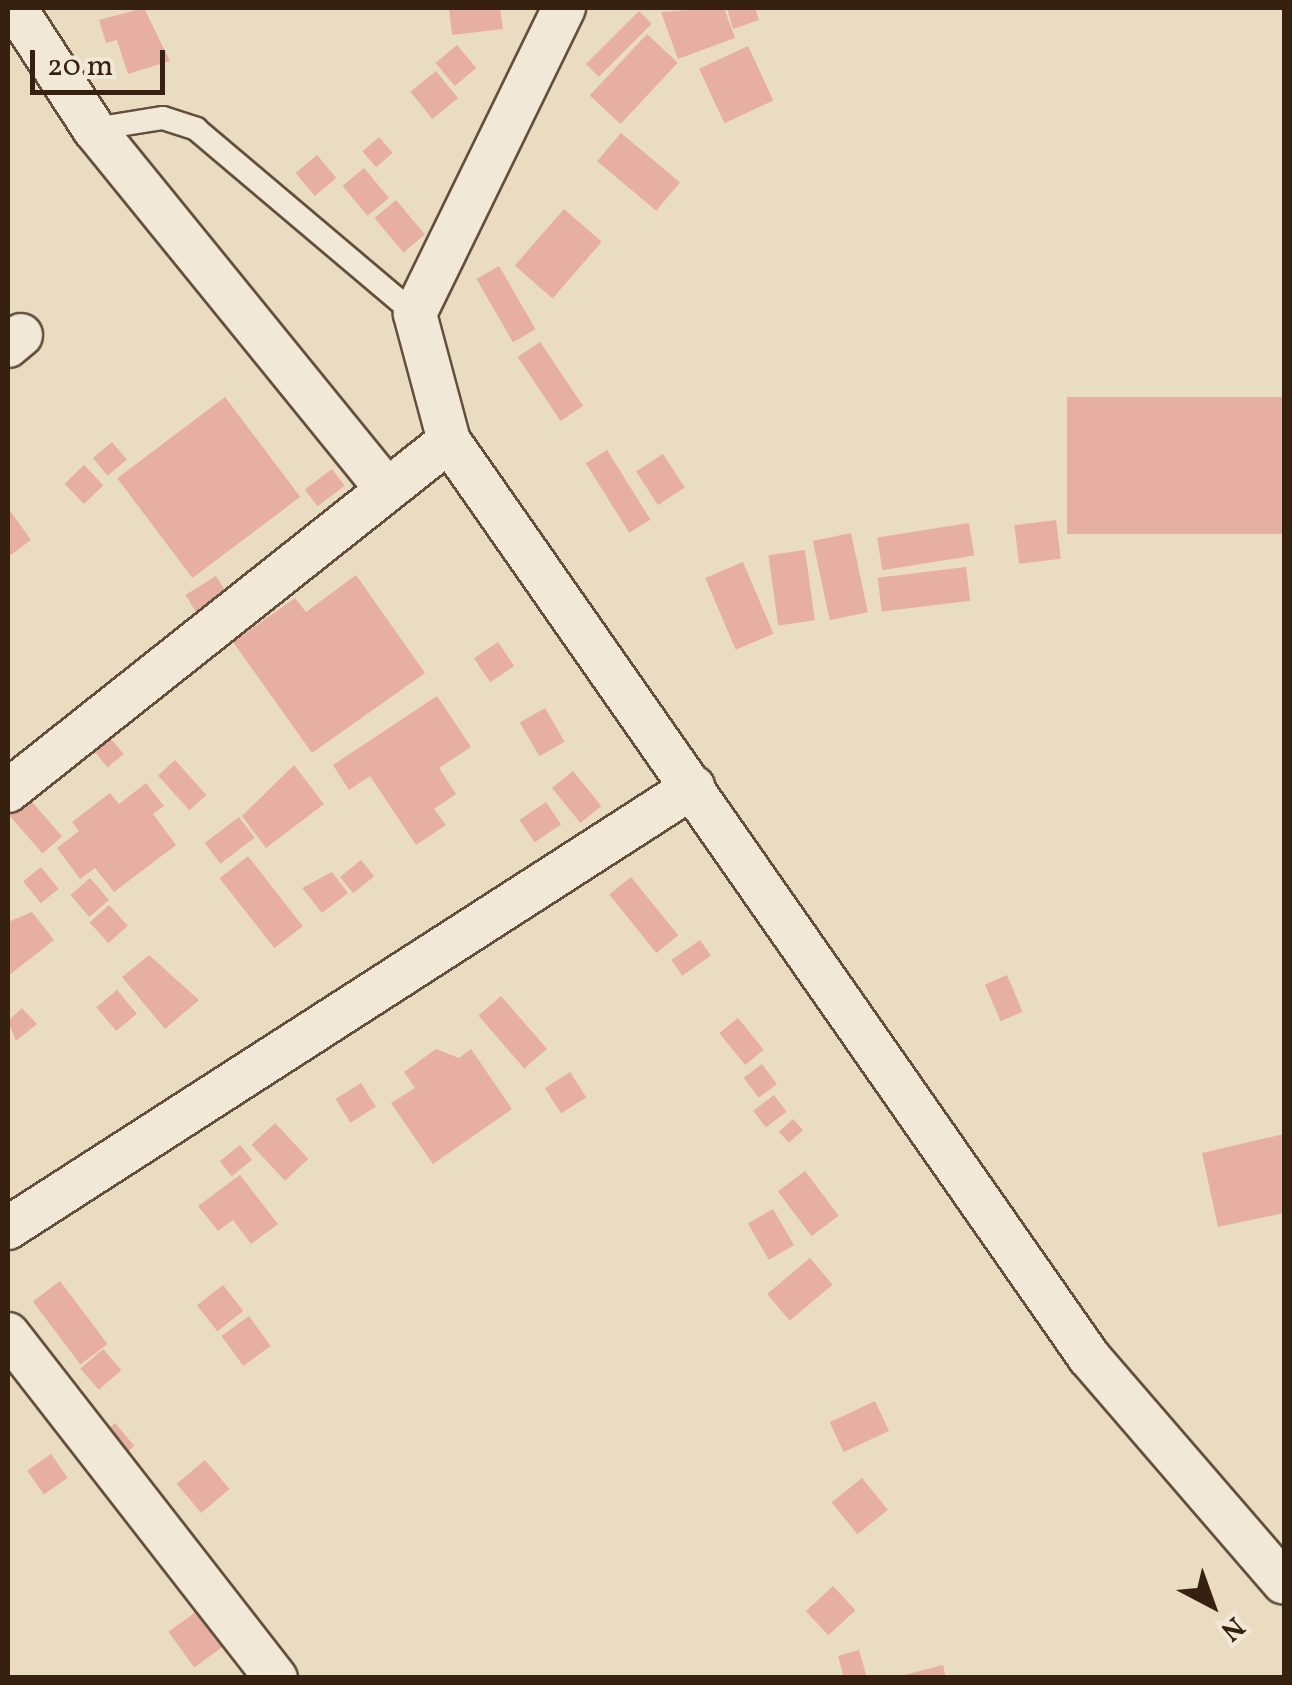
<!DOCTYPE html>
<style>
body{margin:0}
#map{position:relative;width:1292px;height:1685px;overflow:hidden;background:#eadcc1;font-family:Vollkorn,serif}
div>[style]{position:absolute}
.building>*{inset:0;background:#e7afa2;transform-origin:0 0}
.roads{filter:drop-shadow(2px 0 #634f3c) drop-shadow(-2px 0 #634f3c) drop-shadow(0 2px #634f3c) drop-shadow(0 -2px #634f3c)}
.service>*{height:22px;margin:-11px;padding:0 11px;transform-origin:11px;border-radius:11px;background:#f1e8d7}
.minor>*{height:42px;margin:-21px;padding:0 21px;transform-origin:21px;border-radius:21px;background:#f1e8d7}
span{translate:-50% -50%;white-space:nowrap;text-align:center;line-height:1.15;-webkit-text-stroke:10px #f1e8d7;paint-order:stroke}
.frame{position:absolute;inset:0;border:10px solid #36200f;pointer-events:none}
.north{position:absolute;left:1162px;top:1555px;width:100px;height:100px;-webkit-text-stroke:8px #f1e8d7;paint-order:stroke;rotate:139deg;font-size:28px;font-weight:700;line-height:40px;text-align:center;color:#36200f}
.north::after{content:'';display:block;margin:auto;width:35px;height:45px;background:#36200f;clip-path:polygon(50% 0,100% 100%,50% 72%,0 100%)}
.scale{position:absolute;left:30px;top:50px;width:135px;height:45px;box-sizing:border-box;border:5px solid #36200f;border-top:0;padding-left:12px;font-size:30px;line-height:35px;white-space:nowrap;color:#36200f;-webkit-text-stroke:8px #f1e8d7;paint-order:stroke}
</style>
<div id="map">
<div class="building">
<div style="clip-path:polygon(144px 8px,170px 61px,128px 74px,117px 40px,106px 43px,99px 20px)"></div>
<div style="clip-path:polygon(449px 8px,500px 8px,503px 29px,452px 35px)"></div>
<div style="clip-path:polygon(724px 8px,735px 38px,678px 59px,661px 12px)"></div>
<div style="clip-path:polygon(727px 8px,755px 8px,759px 20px,733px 29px)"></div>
<div style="left:639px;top:11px;width:18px;height:75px;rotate:45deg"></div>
<div style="left:647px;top:34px;width:42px;height:84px;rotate:43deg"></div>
<div style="left:457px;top:45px;width:30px;height:28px;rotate:50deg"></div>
<div style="left:748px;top:46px;width:60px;height:54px;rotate:65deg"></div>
<div style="left:436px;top:71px;width:35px;height:33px;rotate:51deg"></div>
<div style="left:621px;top:133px;width:77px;height:37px;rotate:40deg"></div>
<div style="left:379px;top:137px;width:21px;height:22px;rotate:49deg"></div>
<div style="left:317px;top:155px;width:30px;height:28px;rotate:50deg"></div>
<div style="left:364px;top:168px;width:39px;height:28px;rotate:50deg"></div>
<div style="left:396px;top:200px;width:45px;height:28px;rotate:50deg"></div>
<div style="left:564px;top:209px;width:50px;height:75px;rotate:41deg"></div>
<div style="left:499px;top:266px;width:73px;height:26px;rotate:60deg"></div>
<div style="left:540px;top:342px;width:77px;height:27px;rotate:56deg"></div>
<div style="left:225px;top:397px;width:125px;height:135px;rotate:53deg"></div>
<div style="left:1284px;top:397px;width:137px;height:217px;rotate:90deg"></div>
<div style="left:112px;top:442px;width:23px;height:25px;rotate:50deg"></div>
<div style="left:607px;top:450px;width:82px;height:25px;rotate:58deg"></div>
<div style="left:663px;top:454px;width:40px;height:32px;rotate:57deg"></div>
<div style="left:84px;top:465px;width:28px;height:27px;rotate:46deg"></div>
<div style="left:332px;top:469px;width:21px;height:34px;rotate:53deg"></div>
<div style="clip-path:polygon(8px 508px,31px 540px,8px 557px)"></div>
<div style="left:1056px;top:520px;width:39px;height:42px;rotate:83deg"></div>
<div style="left:969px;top:523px;width:33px;height:93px;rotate:81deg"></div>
<div style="left:851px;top:533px;width:81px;height:39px;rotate:78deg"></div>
<div style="left:805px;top:550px;width:71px;height:37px;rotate:82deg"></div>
<div style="left:743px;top:562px;width:78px;height:41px;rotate:67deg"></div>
<div style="left:966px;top:567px;width:34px;height:89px;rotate:83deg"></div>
<div style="clip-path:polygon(356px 575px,425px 673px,312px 753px,233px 642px,295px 598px,306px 612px)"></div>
<div style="left:216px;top:576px;width:26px;height:36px;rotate:58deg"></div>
<div style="left:498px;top:642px;width:29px;height:29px;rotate:56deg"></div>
<div style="clip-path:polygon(437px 696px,471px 747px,439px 768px,456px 794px,434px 809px,446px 825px,416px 845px,370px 776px,349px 790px,333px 765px)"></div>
<div style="left:545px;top:708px;width:39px;height:29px;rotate:60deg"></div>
<div style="left:107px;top:734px;width:26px;height:21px;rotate:50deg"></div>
<div style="left:175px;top:760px;width:47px;height:23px;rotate:48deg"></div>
<div style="clip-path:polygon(294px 765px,324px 804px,266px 848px,242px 816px)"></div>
<div style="left:573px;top:771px;width:45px;height:27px;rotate:51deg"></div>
<div style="clip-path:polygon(146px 783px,164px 806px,153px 814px,176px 845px,114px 892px,95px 868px,80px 879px,57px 848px,79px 831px,72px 822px,110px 793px,119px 804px)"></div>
<div style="left:26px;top:795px;width:55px;height:26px;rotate:49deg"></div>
<div style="left:546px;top:802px;width:27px;height:32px;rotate:56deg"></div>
<div style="left:239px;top:817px;width:26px;height:43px;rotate:53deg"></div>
<div style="left:248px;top:856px;width:89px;height:36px;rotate:52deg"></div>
<div style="left:361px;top:860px;width:21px;height:27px;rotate:51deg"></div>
<div style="left:41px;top:867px;width:28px;height:23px;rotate:51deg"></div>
<div style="clip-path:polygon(332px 872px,348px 893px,322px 913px,302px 888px)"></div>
<div style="left:631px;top:877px;width:75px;height:28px;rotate:51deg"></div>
<div style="left:90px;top:878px;width:29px;height:26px;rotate:49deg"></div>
<div style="left:109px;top:905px;width:28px;height:26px;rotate:48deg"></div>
<div style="clip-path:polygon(32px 912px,54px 940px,8px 976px,8px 922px)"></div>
<div style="left:700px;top:940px;width:19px;height:35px;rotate:55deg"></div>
<div style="clip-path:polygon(149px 955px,199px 1000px,165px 1029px,122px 977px)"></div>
<div style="left:1007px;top:975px;width:40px;height:24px;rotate:67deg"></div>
<div style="left:117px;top:990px;width:31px;height:27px;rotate:50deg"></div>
<div style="left:501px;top:996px;width:70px;height:30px;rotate:49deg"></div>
<div style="clip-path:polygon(22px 1008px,37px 1024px,16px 1041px,8px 1021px)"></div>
<div style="left:738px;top:1018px;width:41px;height:24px;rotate:51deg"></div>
<div style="clip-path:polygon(436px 1049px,459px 1058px,471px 1049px,512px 1109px,433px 1164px,391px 1103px,415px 1088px,404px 1072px)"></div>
<div style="left:762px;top:1064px;width:25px;height:23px;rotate:53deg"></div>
<div style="left:570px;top:1072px;width:30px;height:30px;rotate:57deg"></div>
<div style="left:361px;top:1083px;width:28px;height:30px;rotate:58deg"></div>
<div style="left:774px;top:1095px;width:21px;height:26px;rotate:53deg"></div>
<div style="left:793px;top:1119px;width:15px;height:19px;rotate:48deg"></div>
<div style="left:275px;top:1123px;width:49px;height:32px;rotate:47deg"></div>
<div style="clip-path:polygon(1284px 1134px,1284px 1213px,1218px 1227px,1202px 1153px)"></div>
<div style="left:240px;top:1145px;width:19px;height:26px;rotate:51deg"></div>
<div style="left:805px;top:1171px;width:56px;height:34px;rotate:53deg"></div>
<div style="clip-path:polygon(240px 1175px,278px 1224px,251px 1244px,233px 1220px,218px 1231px,198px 1206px)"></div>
<div style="left:773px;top:1209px;width:42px;height:29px;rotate:60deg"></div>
<div style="left:810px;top:1258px;width:35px;height:56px;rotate:50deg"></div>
<div style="left:60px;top:1281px;width:79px;height:34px;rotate:53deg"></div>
<div style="left:223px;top:1285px;width:33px;height:33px;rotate:52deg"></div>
<div style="left:249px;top:1316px;width:37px;height:34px;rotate:54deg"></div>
<div style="left:103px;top:1349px;width:28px;height:30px;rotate:49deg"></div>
<div style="left:875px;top:1401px;width:33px;height:50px;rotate:65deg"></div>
<div style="left:115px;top:1423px;width:30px;height:20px;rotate:50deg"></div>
<div style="left:51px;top:1454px;width:29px;height:29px;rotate:55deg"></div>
<div style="left:205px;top:1460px;width:38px;height:37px;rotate:50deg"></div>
<div style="left:862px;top:1478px;width:41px;height:39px;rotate:51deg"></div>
<div style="left:833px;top:1586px;width:33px;height:37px;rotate:47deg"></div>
<div style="left:204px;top:1606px;width:44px;height:44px;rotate:54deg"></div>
<div style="clip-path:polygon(859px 1650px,867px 1678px,844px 1678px,838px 1656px)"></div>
<div style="clip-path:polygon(943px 1665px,946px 1678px,901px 1678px,900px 1676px)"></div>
</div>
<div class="roads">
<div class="service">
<div style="left:94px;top:129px;width:70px;rotate:-9.1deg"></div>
<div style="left:163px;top:118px;width:35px;rotate:18deg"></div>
<div style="left:196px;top:129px;width:287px;rotate:40.2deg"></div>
</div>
<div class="minor">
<div style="left:15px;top:8px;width:145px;rotate:56.9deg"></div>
<div style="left:94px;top:129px;width:464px;rotate:50.9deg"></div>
<div style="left:564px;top:8px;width:340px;rotate:116deg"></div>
<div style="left:415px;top:314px;width:131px;rotate:75deg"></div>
<div style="left:449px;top:441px;width:1117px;rotate:55.06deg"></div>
<div style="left:1089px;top:1357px;width:298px;rotate:49.2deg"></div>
<div style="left:8px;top:346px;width:17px;rotate:-40deg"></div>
<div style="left:8px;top:791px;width:563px;rotate:-38.44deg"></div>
<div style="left:8px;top:1228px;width:815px;rotate:-32.77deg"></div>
<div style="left:8px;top:1334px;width:436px;rotate:52.1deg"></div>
</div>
</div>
<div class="frame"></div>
<div class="north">N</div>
<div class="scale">20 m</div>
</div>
